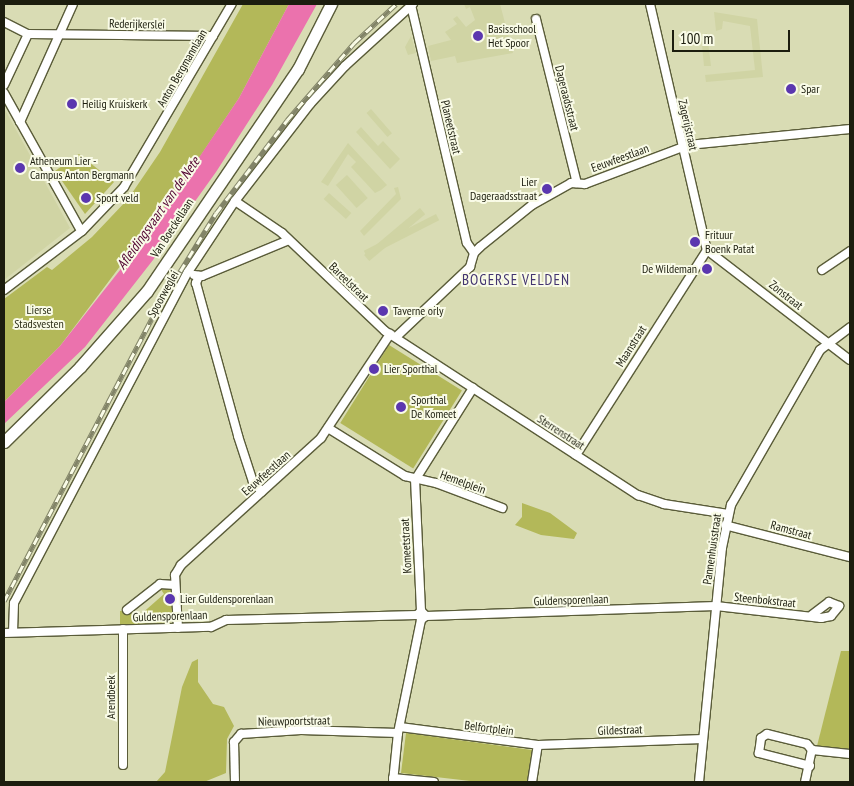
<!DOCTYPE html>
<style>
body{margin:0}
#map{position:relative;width:854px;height:786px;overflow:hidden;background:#d9dcb4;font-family:"PT Sans Narrow",sans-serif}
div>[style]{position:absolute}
.built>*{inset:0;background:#d0d4a4;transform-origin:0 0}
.green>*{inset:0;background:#b3b859;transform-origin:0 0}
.water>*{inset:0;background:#eb72ad}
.roads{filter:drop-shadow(1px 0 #5a5c39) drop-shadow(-1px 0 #5a5c39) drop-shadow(0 1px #5a5c39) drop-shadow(0 -1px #5a5c39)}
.street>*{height:8px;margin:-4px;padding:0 4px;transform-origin:4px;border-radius:4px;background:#fff}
.secondary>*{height:11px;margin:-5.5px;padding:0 5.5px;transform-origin:5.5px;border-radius:5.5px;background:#fff}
.rail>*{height:4.5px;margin-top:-2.25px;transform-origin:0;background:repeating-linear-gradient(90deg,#f9fbe7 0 8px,#828468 0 16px);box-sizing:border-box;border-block:1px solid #828468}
.dots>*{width:14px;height:14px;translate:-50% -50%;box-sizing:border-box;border:2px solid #f9fbe7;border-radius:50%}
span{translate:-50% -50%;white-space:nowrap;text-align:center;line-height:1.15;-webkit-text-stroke:4px #f9fbe7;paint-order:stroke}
.street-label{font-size:12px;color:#1c1d0e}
.poi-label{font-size:12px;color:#1c1d0e}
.left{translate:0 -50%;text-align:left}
.right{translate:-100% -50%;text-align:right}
.park-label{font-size:12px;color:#2e3018}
.water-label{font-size:14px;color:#510331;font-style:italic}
.quarter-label{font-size:15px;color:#423470;letter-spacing:1px}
.frame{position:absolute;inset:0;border:5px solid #1c1d0e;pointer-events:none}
.scale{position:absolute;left:672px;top:30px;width:118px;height:22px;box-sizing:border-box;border:2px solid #1c1d0e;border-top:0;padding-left:6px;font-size:15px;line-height:18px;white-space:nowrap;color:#1c1d0e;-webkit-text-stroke:4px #f9fbe7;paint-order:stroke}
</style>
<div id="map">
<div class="built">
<div style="clip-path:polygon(464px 4px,500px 4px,513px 53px,457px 63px,455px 56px,431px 61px,428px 46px,451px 40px,445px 32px,457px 24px,453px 19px,457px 16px,466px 27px,475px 20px,470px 7px,466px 9px)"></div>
<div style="clip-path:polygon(714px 12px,757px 19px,763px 77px,706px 82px,705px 75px,755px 70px,750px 26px,723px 21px,722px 29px,716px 31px)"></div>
<div style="clip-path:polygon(707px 33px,711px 66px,704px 66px,701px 35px)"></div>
<div style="clip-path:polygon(411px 36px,416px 53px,408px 55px,405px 47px)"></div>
<div style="clip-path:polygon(4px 108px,70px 228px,4px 280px)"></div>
<div style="left:371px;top:109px;width:32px;height:6px;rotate:49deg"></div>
<div style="clip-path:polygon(361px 127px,378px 146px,383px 141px,400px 159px,390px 169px,356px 132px)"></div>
<div style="clip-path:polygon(348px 143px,387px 185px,381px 190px,375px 193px,351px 167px,356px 162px,348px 154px,328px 186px,321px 182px)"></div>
<div style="left:347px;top:175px;width:31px;height:15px;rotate:48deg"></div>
<div style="clip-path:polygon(398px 187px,401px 199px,364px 236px,360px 231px,396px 194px,394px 188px)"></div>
<div style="left:329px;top:193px;width:30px;height:8px;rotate:42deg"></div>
<div style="left:420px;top:208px;width:8px;height:73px;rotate:50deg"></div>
<div style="left:436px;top:214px;width:7px;height:81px;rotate:63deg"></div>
</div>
<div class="green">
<div style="clip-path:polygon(243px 4px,289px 4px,239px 98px,179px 188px,60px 346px,4px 402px,4px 299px,47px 267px,52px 270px,92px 237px,128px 199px,160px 152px)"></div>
<div style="clip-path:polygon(79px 154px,114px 182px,85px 214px,55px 171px)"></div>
<div style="left:389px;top:345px;width:86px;height:92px;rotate:32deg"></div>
<div style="clip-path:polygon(522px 503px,550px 513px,577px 533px,574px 539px,541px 535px,515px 525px,522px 517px)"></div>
<div style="clip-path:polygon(160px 588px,172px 590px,173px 616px,170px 623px,120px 625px,120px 611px,133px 610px,139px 616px,164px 594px)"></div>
<div style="clip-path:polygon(841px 651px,850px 651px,850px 749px,817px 746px)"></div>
<div style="clip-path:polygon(198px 659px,198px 682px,213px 704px,224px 707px,234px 726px,227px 739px,226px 773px,204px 782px,156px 782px,165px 772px,182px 687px,192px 662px)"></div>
<div style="clip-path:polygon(406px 733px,532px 750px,527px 782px,479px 782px,401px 773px)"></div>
</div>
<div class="water">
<div style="clip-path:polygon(289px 4px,317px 4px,272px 85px,216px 172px,153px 260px,85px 347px,4px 424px,4px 402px,60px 346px,124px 265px,194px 165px,239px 98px)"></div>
</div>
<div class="roads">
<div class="street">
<div style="left:650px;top:4px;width:253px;rotate:77deg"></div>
<div style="left:411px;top:5px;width:244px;rotate:76.8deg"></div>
<div style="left:467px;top:243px;width:12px;rotate:55deg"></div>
<div style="left:536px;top:19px;width:169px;rotate:76deg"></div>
<div style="left:4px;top:22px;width:27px;rotate:27deg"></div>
<div style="left:28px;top:34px;width:185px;rotate:0.6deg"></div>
<div style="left:4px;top:85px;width:56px;rotate:-64.8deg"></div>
<div style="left:4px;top:93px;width:158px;rotate:60.8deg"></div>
<div style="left:20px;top:122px;width:129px;rotate:-65.8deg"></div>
<div style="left:235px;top:201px;width:57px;rotate:34.2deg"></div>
<div style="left:282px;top:233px;width:142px;rotate:43.6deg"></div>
<div style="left:385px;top:331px;width:302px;rotate:33deg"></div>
<div style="left:638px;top:495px;width:28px;rotate:19deg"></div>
<div style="left:664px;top:504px;width:65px;rotate:8.9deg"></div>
<div style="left:707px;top:250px;width:180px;rotate:37.6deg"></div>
<div style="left:822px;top:270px;width:34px;rotate:-34deg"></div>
<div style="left:194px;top:275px;width:8px;rotate:7deg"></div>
<div style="left:202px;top:276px;width:94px;rotate:-22.5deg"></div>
<div style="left:199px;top:276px;width:8px;rotate:113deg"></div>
<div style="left:196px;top:283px;width:159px;rotate:74.6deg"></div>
<div style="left:238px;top:436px;width:48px;rotate:71.9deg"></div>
<div style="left:253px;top:482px;width:13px;rotate:48deg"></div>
<div style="left:4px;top:290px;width:98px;rotate:-37.1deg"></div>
<div style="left:82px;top:231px;width:61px;rotate:-46.3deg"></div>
<div style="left:124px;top:187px;width:212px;rotate:-59.5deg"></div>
<div style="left:396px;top:337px;width:102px;rotate:-43.4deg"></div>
<div style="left:470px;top:267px;width:15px;rotate:-74deg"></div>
<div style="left:474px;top:253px;width:8px;rotate:-45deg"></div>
<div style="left:480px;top:247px;width:67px;rotate:-38.9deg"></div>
<div style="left:532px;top:205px;width:45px;rotate:-29.4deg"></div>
<div style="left:571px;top:183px;width:14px;rotate:4deg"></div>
<div style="left:585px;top:184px;width:110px;rotate:-20.7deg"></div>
<div style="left:688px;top:145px;width:163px;rotate:-5.6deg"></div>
<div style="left:328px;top:428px;width:91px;rotate:31.9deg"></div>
<div style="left:405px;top:476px;width:32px;rotate:13deg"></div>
<div style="left:436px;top:483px;width:71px;rotate:20.7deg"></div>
<div style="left:576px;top:455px;width:243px;rotate:-57.4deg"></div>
<div style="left:725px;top:525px;width:129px;rotate:14.4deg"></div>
<div style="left:127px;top:610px;width:42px;rotate:-38.2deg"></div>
<div style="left:160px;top:584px;width:15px;rotate:4deg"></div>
<div style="left:421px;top:611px;width:131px;rotate:-92.6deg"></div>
<div style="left:415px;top:480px;width:109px;rotate:-57.8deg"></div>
<div style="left:421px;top:620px;width:6px;rotate:-39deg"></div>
<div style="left:426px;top:616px;width:290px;rotate:-2deg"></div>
<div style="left:716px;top:606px;width:106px;rotate:6.5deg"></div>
<div style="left:821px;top:618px;width:10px;rotate:-11deg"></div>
<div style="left:831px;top:616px;width:13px;rotate:-51deg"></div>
<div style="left:839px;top:606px;width:11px;rotate:-158deg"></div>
<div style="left:829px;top:602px;width:21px;rotate:143deg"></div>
<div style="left:178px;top:628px;width:53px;rotate:-93.2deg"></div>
<div style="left:175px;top:575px;width:12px;rotate:-59deg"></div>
<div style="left:181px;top:565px;width:189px;rotate:-42.2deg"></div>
<div style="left:321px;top:438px;width:125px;rotate:-56.4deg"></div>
<div style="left:123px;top:629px;width:136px;rotate:90deg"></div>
<div style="left:13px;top:632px;width:29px;rotate:-88deg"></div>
<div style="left:14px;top:603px;width:374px;rotate:-62.3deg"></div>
<div style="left:188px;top:272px;width:85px;rotate:-56.5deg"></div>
<div style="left:235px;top:201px;width:123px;rotate:-52.3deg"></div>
<div style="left:310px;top:104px;width:52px;rotate:-47.4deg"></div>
<div style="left:345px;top:66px;width:92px;rotate:-42.4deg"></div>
<div style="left:4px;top:633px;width:207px;rotate:-1.7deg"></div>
<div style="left:211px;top:627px;width:17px;rotate:-25deg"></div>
<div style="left:226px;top:620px;width:191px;rotate:-1.5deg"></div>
<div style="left:417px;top:615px;width:6px;rotate:-45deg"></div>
<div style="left:421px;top:611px;width:7px;rotate:45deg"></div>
<div style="left:400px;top:727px;width:139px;rotate:7.4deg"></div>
<div style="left:538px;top:745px;width:165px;rotate:-2.1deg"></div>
<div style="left:810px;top:766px;width:53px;rotate:-165.7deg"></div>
<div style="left:759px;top:753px;width:15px;rotate:-82deg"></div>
<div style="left:761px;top:738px;width:7px;rotate:-34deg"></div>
<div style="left:767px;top:734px;width:41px;rotate:14deg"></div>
<div style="left:807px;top:744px;width:8px;rotate:50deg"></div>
<div style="left:393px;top:778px;width:41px;rotate:5.6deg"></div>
<div style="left:235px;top:782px;width:40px;rotate:-91.4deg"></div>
<div style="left:234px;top:742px;width:11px;rotate:-49deg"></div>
<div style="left:241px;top:734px;width:60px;rotate:-3.8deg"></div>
<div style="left:301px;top:730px;width:97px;rotate:1.8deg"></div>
<div style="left:393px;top:782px;width:49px;rotate:-84.2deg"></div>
<div style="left:398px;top:733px;width:115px;rotate:-78.5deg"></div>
<div style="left:532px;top:782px;width:37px;rotate:-81deg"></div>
<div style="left:699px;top:782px;width:235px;rotate:-84.4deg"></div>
<div style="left:722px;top:548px;width:44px;rotate:-78.2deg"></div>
<div style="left:731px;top:505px;width:179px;rotate:-60.1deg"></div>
<div style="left:820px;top:350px;width:38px;rotate:-37deg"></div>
<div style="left:805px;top:782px;width:33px;rotate:-78deg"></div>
<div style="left:812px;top:750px;width:38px;rotate:6deg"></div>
</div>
<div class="secondary">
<div style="left:4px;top:442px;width:107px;rotate:-44.6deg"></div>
<div style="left:80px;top:367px;width:101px;rotate:-48.6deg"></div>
<div style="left:147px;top:291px;width:268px;rotate:-55.8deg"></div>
<div style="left:298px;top:69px;width:73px;rotate:-63.1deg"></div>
</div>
</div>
<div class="rail">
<div style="left:4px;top:601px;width:326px;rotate:-62.4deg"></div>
<div style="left:155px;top:312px;width:116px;rotate:-58.4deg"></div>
<div style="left:216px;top:213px;width:117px;rotate:-52.6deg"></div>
<div style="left:287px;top:120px;width:102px;rotate:-49deg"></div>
<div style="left:354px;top:43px;width:57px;rotate:-42.9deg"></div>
</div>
<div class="dots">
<div style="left:478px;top:36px;background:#5b37af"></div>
<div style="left:791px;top:89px;background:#5b37af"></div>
<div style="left:72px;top:104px;background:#5b37af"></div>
<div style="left:20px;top:168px;background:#5b37af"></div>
<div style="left:547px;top:189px;background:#5b37af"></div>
<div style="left:86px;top:198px;background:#5b37af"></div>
<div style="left:695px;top:242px;background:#5b37af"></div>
<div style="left:707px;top:269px;background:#5b37af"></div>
<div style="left:383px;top:311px;background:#5b37af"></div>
<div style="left:374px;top:369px;background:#5b37af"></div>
<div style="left:401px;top:407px;background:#5b37af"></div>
<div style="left:170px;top:599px;background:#5b37af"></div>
</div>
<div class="street-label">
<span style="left:137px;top:24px;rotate:1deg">Rederijkerslei</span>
<span style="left:182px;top:68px;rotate:-60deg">Anton Bergmannlaan</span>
<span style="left:567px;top:98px;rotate:76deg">Dageraadsstraat</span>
<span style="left:688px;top:125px;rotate:77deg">Zagerijstraat</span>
<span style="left:451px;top:127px;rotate:77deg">Planeetstraat</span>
<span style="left:620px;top:158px;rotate:-20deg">Eeuwfeestlaan</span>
<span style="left:172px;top:228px;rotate:-57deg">Van Boeckellaan</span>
<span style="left:349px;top:282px;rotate:44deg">Bareelstraat</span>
<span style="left:163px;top:294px;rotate:-61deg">Spoorweglei</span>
<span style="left:786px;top:295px;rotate:38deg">Zonstraat</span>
<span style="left:631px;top:346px;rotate:-58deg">Maanstraat</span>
<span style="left:561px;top:432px;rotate:33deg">Sterrenstraat</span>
<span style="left:266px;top:473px;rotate:-42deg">Eeuwfeestlaan</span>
<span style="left:463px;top:482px;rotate:20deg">Hemelplein</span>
<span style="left:791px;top:530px;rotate:15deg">Ramstraat</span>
<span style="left:406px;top:546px;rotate:-93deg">Komeetstraat</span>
<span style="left:712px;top:549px;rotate:-82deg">Pannenhuisstraat</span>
<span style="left:571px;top:600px;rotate:-2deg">Guldensporenlaan</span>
<span style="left:765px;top:600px;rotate:6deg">Steenbokstraat</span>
<span style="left:170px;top:616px;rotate:-2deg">Guldensporenlaan</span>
<span style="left:111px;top:697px;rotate:-90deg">Arendbeek</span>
<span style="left:294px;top:721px;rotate:-1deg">Nieuwpoortstraat</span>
<span style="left:489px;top:728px;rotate:7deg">Belfortplein</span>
<span style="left:620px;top:730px;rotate:-2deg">Gildestraat</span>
</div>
<div class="poi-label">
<span class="left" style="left:488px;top:36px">Basisschool<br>Het Spoor</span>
<span class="left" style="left:801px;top:89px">Spar</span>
<span class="left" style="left:82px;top:104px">Heilig Kruiskerk</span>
<span class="left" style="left:30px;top:168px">Atheneum Lier -<br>Campus Anton Bergmann</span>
<span class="right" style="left:537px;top:189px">Lier<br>Dageraadsstraat</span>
<span class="left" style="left:96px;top:198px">Sport veld</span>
<span class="left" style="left:705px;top:242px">Frituur<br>Boenk Patat</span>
<span class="right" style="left:697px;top:269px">De Wildeman</span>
<span class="left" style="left:393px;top:311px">Taverne orly</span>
<span class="left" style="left:384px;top:369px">Lier Sporthal</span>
<span class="left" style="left:411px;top:407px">Sporthal<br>De Komeet</span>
<span class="left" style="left:180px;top:599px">Lier Guldensporenlaan</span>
</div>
<div class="park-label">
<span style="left:39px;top:317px">Lierse<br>Stadsvesten</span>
</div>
<div class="water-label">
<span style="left:158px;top:213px;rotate:-55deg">Afleidingsvaart van de Nete</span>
</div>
<div class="quarter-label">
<span style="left:516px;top:280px">BOGERSE VELDEN</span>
</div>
<div class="frame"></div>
<div class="scale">100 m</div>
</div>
